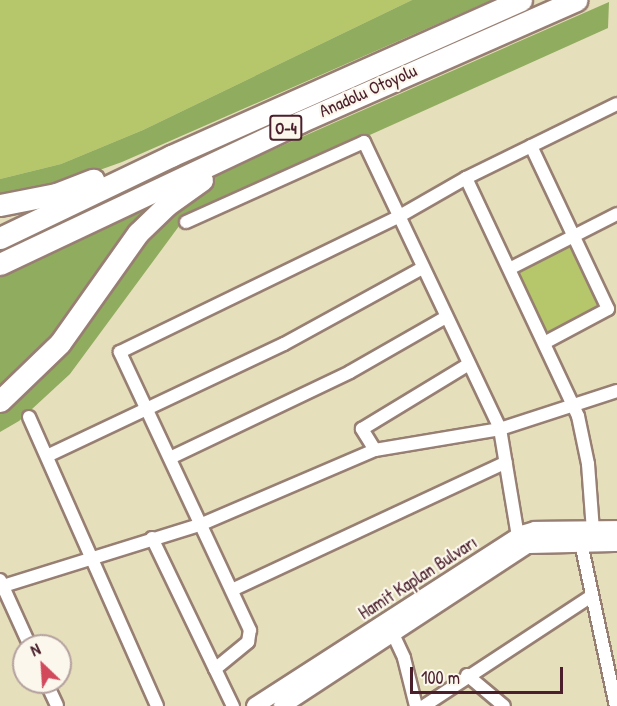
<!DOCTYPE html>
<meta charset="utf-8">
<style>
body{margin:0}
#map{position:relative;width:617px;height:706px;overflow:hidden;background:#e6dfbb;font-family:"Patrick Hand",sans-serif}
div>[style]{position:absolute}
.green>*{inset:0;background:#b5c76a;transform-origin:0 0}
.forest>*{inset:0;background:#90ac5e}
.roads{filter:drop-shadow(2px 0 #987f73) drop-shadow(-2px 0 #987f73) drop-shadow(0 2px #987f73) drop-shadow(0 -2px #987f73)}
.minor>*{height:12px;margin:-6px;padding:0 6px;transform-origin:6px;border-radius:6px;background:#fff}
.secondary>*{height:16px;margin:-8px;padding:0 8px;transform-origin:8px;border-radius:8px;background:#fff}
.motorway>*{height:21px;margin:-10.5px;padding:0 10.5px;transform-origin:10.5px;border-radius:10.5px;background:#fff}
span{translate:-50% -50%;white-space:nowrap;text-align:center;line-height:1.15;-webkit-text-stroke:4.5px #fbf7ec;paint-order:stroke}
.shield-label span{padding:2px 4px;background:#fbf7ec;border:2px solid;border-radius:4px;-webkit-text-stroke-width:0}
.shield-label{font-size:16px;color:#4a1f2b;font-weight:700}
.street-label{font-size:18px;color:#4a1f2b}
.north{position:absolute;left:12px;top:634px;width:60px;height:60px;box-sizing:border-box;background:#fbf7ec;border:2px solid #b4a19f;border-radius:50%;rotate:335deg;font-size:16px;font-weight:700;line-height:24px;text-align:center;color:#4a1f2b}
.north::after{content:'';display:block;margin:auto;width:21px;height:27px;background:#d1495b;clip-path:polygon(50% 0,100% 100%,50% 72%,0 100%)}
.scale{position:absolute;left:410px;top:667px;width:153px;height:27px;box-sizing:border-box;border:3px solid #4a1f2b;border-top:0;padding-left:8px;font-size:18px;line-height:21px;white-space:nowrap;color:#4a1f2b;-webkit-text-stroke:4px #fbf7ec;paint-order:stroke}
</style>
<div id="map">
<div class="green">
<div style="clip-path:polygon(0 0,412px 0,143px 130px,61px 164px,0 179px)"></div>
<div style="left:574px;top:236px;width:81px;height:71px;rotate:65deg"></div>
</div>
<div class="forest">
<div style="clip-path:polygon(412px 0,492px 0,122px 162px,69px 181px,0 196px,0 179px,61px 164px,143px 130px)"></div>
<div style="clip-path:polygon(609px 2px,608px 28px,185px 218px,70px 374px,19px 421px,0 432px,0 408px,139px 241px,185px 196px,222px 172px)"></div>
<div style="clip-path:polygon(163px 198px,60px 334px,0 393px,0 275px)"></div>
</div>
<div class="roads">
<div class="minor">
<div style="left:531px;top:146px;width:180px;rotate:64.7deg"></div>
<div style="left:608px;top:309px;width:70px;rotate:152deg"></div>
<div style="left:466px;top:178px;width:263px;rotate:64.8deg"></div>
<div style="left:578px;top:416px;width:49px;rotate:78.2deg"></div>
<div style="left:588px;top:464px;width:66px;rotate:85.7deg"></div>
<div style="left:186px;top:222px;width:195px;rotate:-24.2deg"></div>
<div style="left:364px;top:142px;width:318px;rotate:64.6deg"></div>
<div style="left:500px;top:429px;width:115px;rotate:80.5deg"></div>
<div style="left:511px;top:268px;width:119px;rotate:-27deg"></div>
<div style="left:29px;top:417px;width:316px;rotate:66.1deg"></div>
<div style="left:375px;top:450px;width:25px;rotate:-122deg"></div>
<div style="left:362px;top:429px;width:125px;rotate:-31.3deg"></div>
<div style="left:47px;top:456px;width:262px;rotate:-25.3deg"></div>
<div style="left:284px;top:344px;width:158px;rotate:-28.8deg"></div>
<div style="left:170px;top:458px;width:199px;rotate:-25.5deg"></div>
<div style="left:350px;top:372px;width:111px;rotate:-29.8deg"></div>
<div style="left:152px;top:538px;width:187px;rotate:64.3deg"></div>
<div style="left:581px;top:543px;width:167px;rotate:77.9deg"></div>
<div style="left:0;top:580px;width:72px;rotate:65.6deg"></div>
<div style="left:0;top:587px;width:212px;rotate:-17.3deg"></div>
<div style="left:202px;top:524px;width:188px;rotate:-23.2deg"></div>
<div style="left:375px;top:450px;width:127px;rotate:-9.5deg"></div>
<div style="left:500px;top:429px;width:123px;rotate:-18deg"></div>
<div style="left:232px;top:590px;width:302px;rotate:-25deg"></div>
<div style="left:393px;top:634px;width:26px;rotate:65deg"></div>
<div style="left:404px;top:658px;width:49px;rotate:76deg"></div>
<div style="left:215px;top:669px;width:43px;rotate:-39.3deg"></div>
<div style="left:248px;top:642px;width:12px;rotate:-81deg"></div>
<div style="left:250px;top:630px;width:307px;rotate:-115.1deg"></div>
<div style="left:120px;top:352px;width:309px;rotate:-25.9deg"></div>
<div style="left:398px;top:217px;width:78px;rotate:-29.8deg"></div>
<div style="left:466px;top:178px;width:168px;rotate:-26.1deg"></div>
<div style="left:467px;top:675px;width:48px;rotate:40deg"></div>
<div style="left:46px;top:682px;width:26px;rotate:65deg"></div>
<div style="left:424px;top:706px;width:199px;rotate:-33.3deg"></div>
</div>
<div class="secondary">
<div style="left:255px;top:706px;width:318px;rotate:-32.8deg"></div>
<div style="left:522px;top:534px;width:14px;rotate:-17deg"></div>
<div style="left:535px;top:530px;width:82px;rotate:-0.7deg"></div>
<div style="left:282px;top:706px;width:293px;rotate:-33.3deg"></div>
<div style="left:527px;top:545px;width:90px;rotate:-1.3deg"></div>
</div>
<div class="motorway">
<div style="left:0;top:205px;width:57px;rotate:-11.1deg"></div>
<div style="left:56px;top:194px;width:40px;rotate:-21deg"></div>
<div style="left:0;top:238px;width:190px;rotate:-25.6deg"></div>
<div style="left:171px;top:156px;width:383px;rotate:-24deg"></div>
<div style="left:0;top:264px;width:332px;rotate:-25.3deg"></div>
<div style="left:300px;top:122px;width:302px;rotate:-23.8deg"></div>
<div style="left:0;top:401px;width:83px;rotate:-44deg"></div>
<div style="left:60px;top:343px;width:135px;rotate:-54.7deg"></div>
<div style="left:138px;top:233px;width:40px;rotate:-44deg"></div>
<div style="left:167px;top:205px;width:43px;rotate:-35.5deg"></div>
</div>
</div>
<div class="shield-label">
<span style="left:286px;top:128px">O-4</span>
</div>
<div class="street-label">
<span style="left:368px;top:91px;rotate:-24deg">Anadolu Otoyolu</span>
<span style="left:418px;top:578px;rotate:-33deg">Hamit Kaplan Bulvarı</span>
</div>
<div class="north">N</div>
<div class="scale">100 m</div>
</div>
